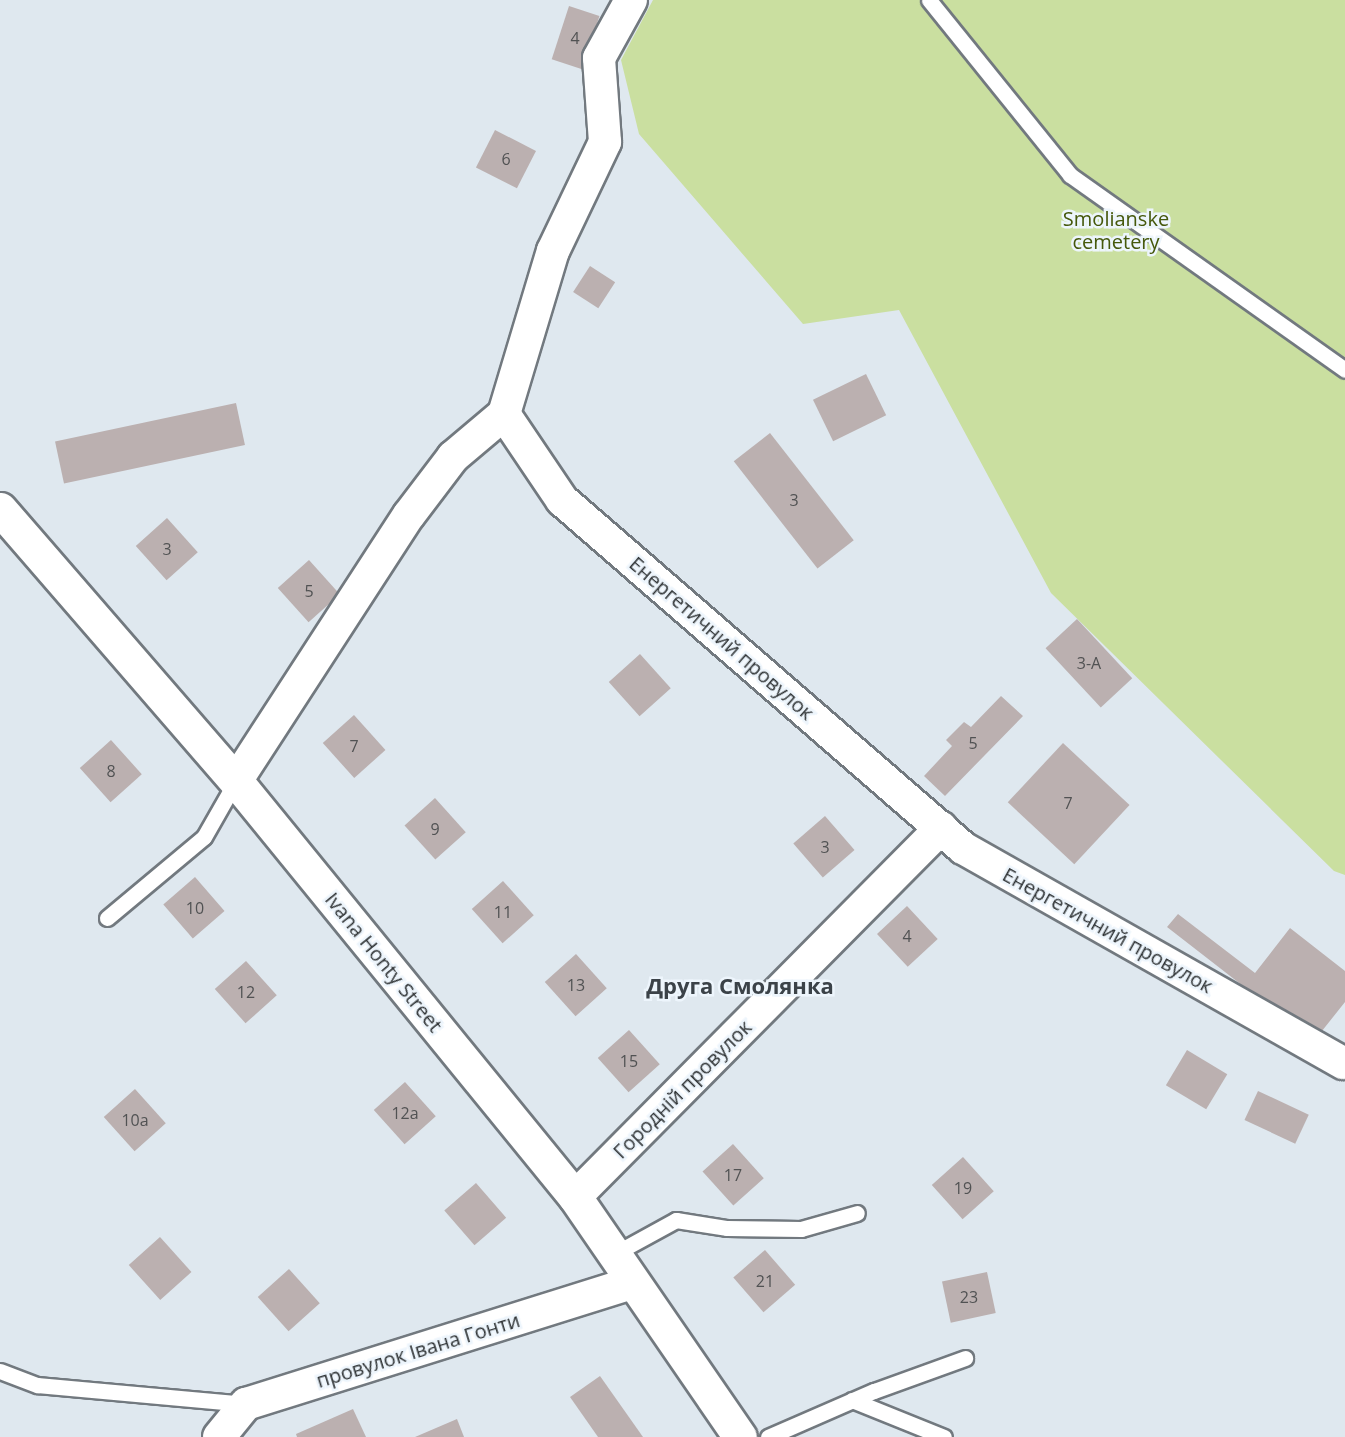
<!DOCTYPE html>
<meta charset="utf-8">
<style>
body{margin:0}
#map{position:relative;width:1345px;height:1437px;overflow:hidden;background:#dfe8ef;font-family:"Open Sans",sans-serif}
div>[style]{position:absolute}
.green>*{inset:0;background:#cadfa0}
.building>*{inset:0;background:#bbb0b0;transform-origin:0 0}
.roads{filter:drop-shadow(2px 0 #72797f) drop-shadow(-2px 0 #72797f) drop-shadow(0 2px #72797f) drop-shadow(0 -2px #72797f)}
.lane>*{height:15px;margin:-7.5px;padding:0 7.5px;transform-origin:7.5px;border-radius:7.5px;background:#fff}
.street>*{height:32px;margin:-16px;padding:0 16px;transform-origin:16px;border-radius:16px;background:#fff}
.secondary>*{height:33px;margin:-16.5px;padding:0 16.5px;transform-origin:16.5px;border-radius:16.5px;background:#fff}
span{translate:-50% -50%;white-space:nowrap;text-align:center;line-height:1.15;-webkit-text-stroke:5px #edf5fc;paint-order:stroke}
.number-label{font-size:16px;color:#515253}
.number-label span{-webkit-text-stroke-width:0}
.park-label{font-size:20px;color:#45580b}
.street-label{font-size:20px;color:#2e3234}
.quarter-label{font-size:22px;color:#3b4248;font-weight:700}
</style>
<div id="map">
<div class="green">
<div style="clip-path:polygon(653px 0,1345px 0,1345px 875px,1334px 871px,1051px 593px,899px 310px,803px 324px,639px 134px,621px 60px)"></div>
</div>
<div class="building">
<div style="left:569px;top:6px;width:32px;height:56px;rotate:18deg"></div>
<div style="left:495px;top:130px;width:46px;height:42px;rotate:27deg"></div>
<div style="left:590px;top:266px;width:30px;height:31px;rotate:33deg"></div>
<div style="left:866px;top:374px;width:46px;height:59px;rotate:64deg"></div>
<div style="left:236px;top:403px;width:43px;height:185px;rotate:78deg"></div>
<div style="left:770px;top:433px;width:136px;height:46px;rotate:52deg"></div>
<div style="left:167px;top:518px;width:46px;height:42px;rotate:48deg"></div>
<div style="left:309px;top:560px;width:46px;height:42px;rotate:48deg"></div>
<div style="left:1077px;top:619px;width:81px;height:43px;rotate:47deg"></div>
<div style="left:640px;top:654px;width:46px;height:42px;rotate:48deg"></div>
<div style="clip-path:polygon(1001px 696px,1023px 716px,945px 796px,924px 776px,952px 746px,946px 740px,964px 722px,971px 727px)"></div>
<div style="left:354px;top:715px;width:47px;height:42px;rotate:48deg"></div>
<div style="left:111px;top:740px;width:46px;height:42px;rotate:48deg"></div>
<div style="left:1063px;top:743px;width:91px;height:81px;rotate:43deg"></div>
<div style="left:435px;top:798px;width:46px;height:41px;rotate:48deg"></div>
<div style="left:825px;top:816px;width:45px;height:42px;rotate:49deg"></div>
<div style="left:195px;top:877px;width:45px;height:42px;rotate:49deg"></div>
<div style="left:503px;top:881px;width:46px;height:42px;rotate:48deg"></div>
<div style="left:907px;top:906px;width:45px;height:41px;rotate:47deg"></div>
<div style="clip-path:polygon(1178px 914px,1255px 973px,1290px 928px,1345px 971px,1345px 1002px,1314px 1041px,1167px 927px)"></div>
<div style="left:576px;top:954px;width:46px;height:42px;rotate:48deg"></div>
<div style="left:246px;top:961px;width:46px;height:42px;rotate:48deg"></div>
<div style="left:629px;top:1030px;width:46px;height:42px;rotate:48deg"></div>
<div style="left:1187px;top:1050px;width:47px;height:41px;rotate:31deg"></div>
<div style="left:405px;top:1082px;width:46px;height:42px;rotate:48deg"></div>
<div style="left:135px;top:1089px;width:46px;height:42px;rotate:48deg"></div>
<div style="left:1258px;top:1091px;width:56px;height:32px;rotate:25deg"></div>
<div style="left:733px;top:1144px;width:46px;height:41px;rotate:48deg"></div>
<div style="left:963px;top:1157px;width:46px;height:42px;rotate:48deg"></div>
<div style="left:476px;top:1183px;width:46px;height:42px;rotate:49deg"></div>
<div style="left:160px;top:1237px;width:47px;height:42px;rotate:48deg"></div>
<div style="left:765px;top:1250px;width:46px;height:42px;rotate:49deg"></div>
<div style="left:289px;top:1269px;width:46px;height:42px;rotate:48deg"></div>
<div style="left:987px;top:1272px;width:42px;height:46px;rotate:78deg"></div>
<div style="clip-path:polygon(600px 1376px,643px 1437px,598px 1437px,570px 1397px)"></div>
<div style="clip-path:polygon(353px 1409px,366px 1437px,297px 1437px,296px 1434px)"></div>
<div style="clip-path:polygon(457px 1419px,464px 1437px,415px 1437px)"></div>
</div>
<div class="roads">
<div class="lane">
<div style="left:929px;top:0;width:225px;rotate:51.1deg"></div>
<div style="left:1070px;top:175px;width:337px;rotate:35.3deg"></div>
<div style="left:107px;top:918px;width:126px;rotate:-39.9deg"></div>
<div style="left:204px;top:837px;width:64px;rotate:-60.3deg"></div>
<div style="left:614px;top:1254px;width:71px;rotate:-28.7deg"></div>
<div style="left:676px;top:1220px;width:52px;rotate:8.9deg"></div>
<div style="left:727px;top:1228px;width:74px;rotate:0.8deg"></div>
<div style="left:801px;top:1229px;width:58px;rotate:-15.9deg"></div>
<div style="left:0;top:1371px;width:40px;rotate:21deg"></div>
<div style="left:37px;top:1385px;width:210px;rotate:5.2deg"></div>
<div style="left:852px;top:1400px;width:99px;rotate:21.9deg"></div>
<div style="left:768px;top:1437px;width:116px;rotate:-23.5deg"></div>
<div style="left:874px;top:1391px;width:97px;rotate:-19.9deg"></div>
</div>
<div class="street">
<div style="left:504px;top:414px;width:104px;rotate:56deg"></div>
<div style="left:562px;top:500px;width:531px;rotate:40.95deg"></div>
<div style="left:963px;top:848px;width:437px;rotate:29.5deg"></div>
<div style="left:504px;top:414px;width:170px;rotate:-73.3deg"></div>
<div style="left:553px;top:251px;width:121px;rotate:-64.5deg"></div>
<div style="left:605px;top:142px;width:84px;rotate:-94.1deg"></div>
<div style="left:599px;top:58px;width:66px;rotate:-61.1deg"></div>
<div style="left:236px;top:781px;width:317px;rotate:-57deg"></div>
<div style="left:409px;top:515px;width:73px;rotate:-52.8deg"></div>
<div style="left:453px;top:457px;width:67px;rotate:-40.1deg"></div>
<div style="left:575px;top:1197px;width:520px;rotate:-45.23deg"></div>
<div style="left:219px;top:1437px;width:43px;rotate:-50.7deg"></div>
<div style="left:246px;top:1404px;width:405px;rotate:-17.4deg"></div>
</div>
<div class="secondary">
<div style="left:0;top:509px;width:360px;rotate:49.1deg"></div>
<div style="left:236px;top:781px;width:537px;rotate:50.82deg"></div>
<div style="left:575px;top:1197px;width:291px;rotate:55.5deg"></div>
</div>
</div>
<div class="number-label">
<span style="left:575px;top:38px">4</span>
<span style="left:506px;top:159px">6</span>
<span style="left:794px;top:500px">3</span>
<span style="left:167px;top:549px">3</span>
<span style="left:309px;top:591px">5</span>
<span style="left:1089px;top:663px">3-А</span>
<span style="left:973px;top:743px">5</span>
<span style="left:354px;top:746px">7</span>
<span style="left:111px;top:771px">8</span>
<span style="left:1068px;top:803px">7</span>
<span style="left:435px;top:829px">9</span>
<span style="left:825px;top:847px">3</span>
<span style="left:195px;top:908px">10</span>
<span style="left:503px;top:912px">11</span>
<span style="left:907px;top:936px">4</span>
<span style="left:576px;top:985px">13</span>
<span style="left:246px;top:992px">12</span>
<span style="left:629px;top:1061px">15</span>
<span style="left:405px;top:1113px">12а</span>
<span style="left:135px;top:1120px">10а</span>
<span style="left:733px;top:1175px">17</span>
<span style="left:963px;top:1188px">19</span>
<span style="left:765px;top:1281px">21</span>
<span style="left:969px;top:1297px">23</span>
</div>
<div class="park-label">
<span style="left:1116px;top:230px">Smolianske<br>cemetery</span>
</div>
<div class="street-label">
<span style="left:722px;top:638px;rotate:41deg">Енергетичний провулок</span>
<span style="left:1108px;top:930px;rotate:29deg">Енергетичний провулок</span>
<span style="left:384px;top:962px;rotate:51deg">Ivana Honty Street</span>
<span style="left:682px;top:1089px;rotate:-45deg">Городній провулок</span>
<span style="left:418px;top:1350px;rotate:-17deg">провулок Івана Гонти</span>
</div>
<div class="quarter-label">
<span style="left:740px;top:986px">Друга Смолянка</span>
</div>
</div>
